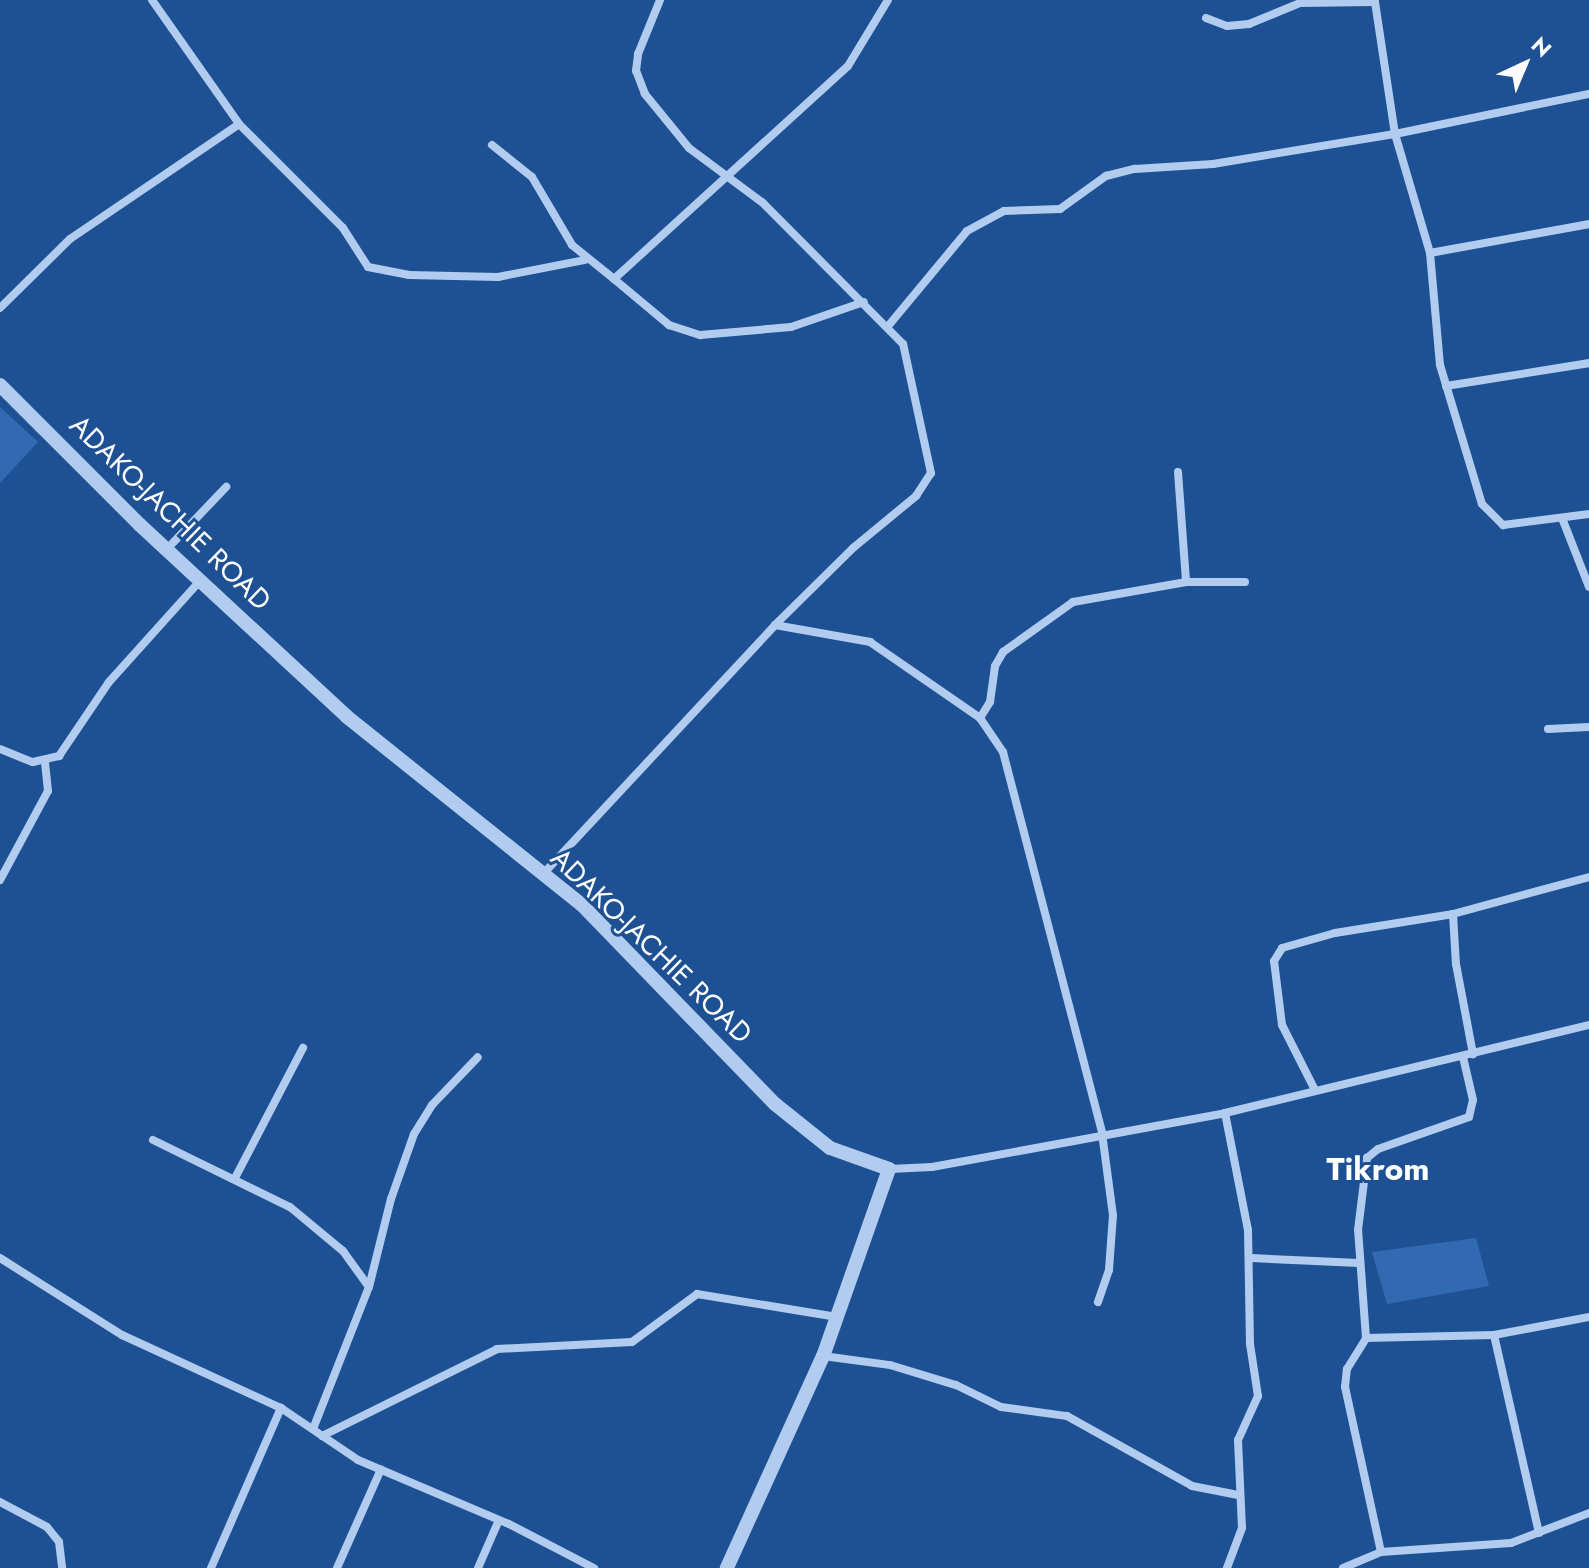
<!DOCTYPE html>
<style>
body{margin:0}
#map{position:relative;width:1589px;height:1568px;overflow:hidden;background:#1e5094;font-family:Jost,sans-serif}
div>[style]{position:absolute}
.green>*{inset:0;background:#326ab2}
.minor>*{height:8px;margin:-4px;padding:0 4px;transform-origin:4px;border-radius:4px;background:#b1ccef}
.tertiary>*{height:14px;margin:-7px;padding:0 7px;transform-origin:7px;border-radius:7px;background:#b1ccef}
span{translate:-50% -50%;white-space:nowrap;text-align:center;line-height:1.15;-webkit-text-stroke:6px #1e5094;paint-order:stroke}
.street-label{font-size:28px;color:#fff}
.quarter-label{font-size:32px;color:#fff;font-weight:700}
.north{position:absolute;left:1485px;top:24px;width:80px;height:80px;-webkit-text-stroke:6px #1e5094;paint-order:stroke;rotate:44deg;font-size:22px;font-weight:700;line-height:32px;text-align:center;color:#fff}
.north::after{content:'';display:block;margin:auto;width:28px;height:36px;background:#fff;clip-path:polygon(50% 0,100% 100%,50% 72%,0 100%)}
</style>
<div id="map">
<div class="green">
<div style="clip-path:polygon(0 407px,38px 442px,0 483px)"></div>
<div style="clip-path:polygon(1476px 1238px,1489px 1286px,1387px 1304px,1372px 1252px)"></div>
</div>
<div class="minor">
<div style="left:152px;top:0;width:151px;rotate:54.9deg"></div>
<div style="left:239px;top:124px;width:147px;rotate:45deg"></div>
<div style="left:343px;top:228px;width:46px;rotate:57.3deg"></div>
<div style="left:368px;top:267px;width:42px;rotate:11deg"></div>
<div style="left:409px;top:275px;width:89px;rotate:1.3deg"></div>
<div style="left:498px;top:277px;width:89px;rotate:-11.1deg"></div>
<div style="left:1206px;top:18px;width:22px;rotate:21deg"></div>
<div style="left:1227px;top:26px;width:22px;rotate:-5deg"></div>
<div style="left:1249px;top:24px;width:55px;rotate:-22.4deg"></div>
<div style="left:1300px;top:3px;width:75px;rotate:-0.8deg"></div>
<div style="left:1375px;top:2px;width:134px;rotate:81.4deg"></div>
<div style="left:1395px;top:134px;width:198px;rotate:-11.7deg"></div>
<div style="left:492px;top:145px;width:51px;rotate:38.7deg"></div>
<div style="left:532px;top:177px;width:79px;rotate:59.5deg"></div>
<div style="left:572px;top:245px;width:54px;rotate:39deg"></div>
<div style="left:614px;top:279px;width:316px;rotate:-42.3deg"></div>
<div style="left:848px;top:66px;width:77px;rotate:-58.8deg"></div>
<div style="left:1430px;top:253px;width:112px;rotate:84.9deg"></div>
<div style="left:1440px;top:365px;width:145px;rotate:73.2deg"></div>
<div style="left:1482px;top:504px;width:30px;rotate:45deg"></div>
<div style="left:1503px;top:525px;width:87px;rotate:-7.3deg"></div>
<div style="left:614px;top:279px;width:72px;rotate:39.9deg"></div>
<div style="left:669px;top:325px;width:33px;rotate:18deg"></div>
<div style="left:700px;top:335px;width:91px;rotate:-5deg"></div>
<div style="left:791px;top:327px;width:77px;rotate:-18.9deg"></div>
<div style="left:0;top:308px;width:98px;rotate:-44.6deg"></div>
<div style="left:70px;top:239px;width:204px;rotate:-34.2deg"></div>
<div style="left:889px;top:325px;width:122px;rotate:-50.3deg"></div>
<div style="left:967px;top:231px;width:42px;rotate:-28.4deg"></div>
<div style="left:1004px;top:211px;width:56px;rotate:-2deg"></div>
<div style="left:1060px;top:209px;width:57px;rotate:-35.7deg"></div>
<div style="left:1106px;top:176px;width:30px;rotate:-14deg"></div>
<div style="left:1135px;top:169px;width:78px;rotate:-3.7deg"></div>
<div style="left:1213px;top:164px;width:184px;rotate:-9.4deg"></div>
<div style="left:1395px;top:134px;width:124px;rotate:73.6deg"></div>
<div style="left:1430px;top:253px;width:162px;rotate:-10.3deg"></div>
<div style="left:1446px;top:386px;width:145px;rotate:-9.1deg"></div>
<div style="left:1178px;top:472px;width:110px;rotate:85.8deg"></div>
<div style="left:1562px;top:518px;width:74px;rotate:68.6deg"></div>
<div style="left:167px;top:549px;width:86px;rotate:-46.4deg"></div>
<div style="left:775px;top:625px;width:97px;rotate:10.1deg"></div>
<div style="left:870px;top:642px;width:134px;rotate:34.6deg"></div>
<div style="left:980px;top:718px;width:41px;rotate:55.9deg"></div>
<div style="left:1003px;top:752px;width:394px;rotate:75.4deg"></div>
<div style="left:1102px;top:1133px;width:83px;rotate:82.4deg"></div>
<div style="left:1113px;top:1215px;width:55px;rotate:94.2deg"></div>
<div style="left:1109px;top:1270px;width:34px;rotate:109deg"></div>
<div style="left:980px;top:718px;width:19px;rotate:-58deg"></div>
<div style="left:990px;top:702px;width:36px;rotate:-82deg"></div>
<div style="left:995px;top:666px;width:16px;rotate:-60deg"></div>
<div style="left:1003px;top:652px;width:86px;rotate:-35.5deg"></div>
<div style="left:1073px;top:602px;width:115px;rotate:-10deg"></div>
<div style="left:1186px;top:582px;width:59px"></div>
<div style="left:1548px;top:729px;width:41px;rotate:-2.8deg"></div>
<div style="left:0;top:749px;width:35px;rotate:22deg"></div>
<div style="left:33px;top:762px;width:27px;rotate:-13deg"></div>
<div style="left:59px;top:756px;width:89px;rotate:-56deg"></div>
<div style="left:109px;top:682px;width:137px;rotate:-48deg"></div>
<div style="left:544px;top:873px;width:339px;rotate:-47deg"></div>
<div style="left:775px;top:625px;width:110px;rotate:-44.6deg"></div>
<div style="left:853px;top:548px;width:82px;rotate:-39.5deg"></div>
<div style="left:916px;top:496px;width:27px;rotate:-57deg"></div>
<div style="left:931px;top:473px;width:132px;rotate:-102.2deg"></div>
<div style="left:903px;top:344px;width:199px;rotate:-134.8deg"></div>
<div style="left:763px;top:203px;width:92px;rotate:-143.4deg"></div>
<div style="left:689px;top:148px;width:70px;rotate:-129.2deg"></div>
<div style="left:645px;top:94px;width:25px;rotate:-111deg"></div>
<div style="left:636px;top:71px;width:17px;rotate:-83deg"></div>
<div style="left:638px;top:54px;width:58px;rotate:-67.8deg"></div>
<div style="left:0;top:880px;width:101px;rotate:-61.7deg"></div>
<div style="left:48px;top:791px;width:28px;rotate:-96deg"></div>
<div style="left:1453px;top:914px;width:50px;rotate:86.6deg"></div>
<div style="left:1456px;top:964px;width:92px;rotate:79.3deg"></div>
<div style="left:1315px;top:1090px;width:73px;rotate:-116.9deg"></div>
<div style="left:1282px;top:1025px;width:64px;rotate:-97.1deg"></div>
<div style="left:1274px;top:961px;width:15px;rotate:-58deg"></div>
<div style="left:1282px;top:948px;width:55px;rotate:-15.8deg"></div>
<div style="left:1335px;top:933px;width:120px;rotate:-9.1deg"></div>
<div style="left:1453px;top:914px;width:141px;rotate:-15.2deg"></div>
<div style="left:1225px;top:1113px;width:119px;rotate:78.9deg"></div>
<div style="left:1248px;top:1230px;width:114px;rotate:89deg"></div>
<div style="left:1250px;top:1344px;width:53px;rotate:81.3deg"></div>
<div style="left:1258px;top:1396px;width:48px;rotate:114.4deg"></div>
<div style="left:1238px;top:1440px;width:88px;rotate:87.4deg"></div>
<div style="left:1242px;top:1528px;width:43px;rotate:110.6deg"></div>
<div style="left:153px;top:1140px;width:153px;rotate:26.1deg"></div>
<div style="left:290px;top:1207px;width:69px;rotate:39.7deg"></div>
<div style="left:343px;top:1251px;width:44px;rotate:54.2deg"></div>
<div style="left:889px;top:1169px;width:43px;rotate:-2.7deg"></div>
<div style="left:932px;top:1167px;width:298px;rotate:-10.4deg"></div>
<div style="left:1225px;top:1113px;width:374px;rotate:-13.6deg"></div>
<div style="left:235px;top:1178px;width:147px;rotate:-62.4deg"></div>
<div style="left:0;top:1258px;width:144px;rotate:32.3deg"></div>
<div style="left:122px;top:1335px;width:175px;rotate:24.7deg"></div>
<div style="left:281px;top:1408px;width:93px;rotate:34deg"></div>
<div style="left:358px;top:1460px;width:164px;rotate:23deg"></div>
<div style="left:509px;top:1524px;width:96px;rotate:27.4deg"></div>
<div style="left:1251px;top:1258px;width:108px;rotate:2.7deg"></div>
<div style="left:1494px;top:1335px;width:203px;rotate:77.2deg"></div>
<div style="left:1366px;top:1338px;width:108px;rotate:-94.2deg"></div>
<div style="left:1358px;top:1230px;width:73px;rotate:-82.9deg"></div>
<div style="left:1367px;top:1158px;width:14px;rotate:-39deg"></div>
<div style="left:1378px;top:1149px;width:96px;rotate:-19.4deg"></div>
<div style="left:1469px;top:1117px;width:17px;rotate:-77deg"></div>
<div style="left:1473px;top:1100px;width:44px;rotate:-103.1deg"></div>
<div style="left:823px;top:1356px;width:68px;rotate:7.7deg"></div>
<div style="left:890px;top:1365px;width:69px;rotate:16.9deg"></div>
<div style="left:956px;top:1385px;width:50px;rotate:26.1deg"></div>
<div style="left:1001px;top:1407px;width:67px;rotate:7.8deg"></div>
<div style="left:1067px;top:1416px;width:143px;rotate:29.2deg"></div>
<div style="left:1192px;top:1486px;width:47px;rotate:11.1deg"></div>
<div style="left:313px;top:1429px;width:153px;rotate:-68.5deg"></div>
<div style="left:369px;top:1287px;width:91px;rotate:-76deg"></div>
<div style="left:391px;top:1199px;width:69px;rotate:-70.5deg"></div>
<div style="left:414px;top:1134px;width:34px;rotate:-58deg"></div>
<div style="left:432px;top:1105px;width:66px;rotate:-46.2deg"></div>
<div style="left:322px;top:1436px;width:195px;rotate:-26.4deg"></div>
<div style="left:497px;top:1349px;width:135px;rotate:-3deg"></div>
<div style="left:632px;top:1342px;width:81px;rotate:-36.4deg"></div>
<div style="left:697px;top:1294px;width:142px;rotate:9.3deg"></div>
<div style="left:0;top:1502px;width:53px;rotate:28deg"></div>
<div style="left:47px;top:1527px;width:19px;rotate:51deg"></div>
<div style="left:59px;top:1542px;width:26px;rotate:83deg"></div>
<div style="left:1381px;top:1552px;width:169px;rotate:-102.3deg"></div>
<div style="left:1345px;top:1387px;width:18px;rotate:-84deg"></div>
<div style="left:1347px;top:1369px;width:36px;rotate:-58deg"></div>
<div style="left:1366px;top:1338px;width:128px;rotate:-1.3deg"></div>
<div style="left:1494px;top:1335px;width:97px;rotate:-10.7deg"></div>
<div style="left:211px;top:1568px;width:175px;rotate:-66.4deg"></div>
<div style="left:337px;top:1568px;width:108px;rotate:-66deg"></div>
<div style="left:478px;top:1568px;width:52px;rotate:-66.4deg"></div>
<div style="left:1343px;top:1568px;width:41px;rotate:-22.8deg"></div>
<div style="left:1381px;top:1552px;width:130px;rotate:-4deg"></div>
<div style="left:1511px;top:1543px;width:84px;rotate:-21deg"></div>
</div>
<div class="tertiary">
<div style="left:0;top:385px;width:198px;rotate:45deg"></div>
<div style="left:140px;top:525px;width:281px;rotate:42.8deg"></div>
<div style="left:346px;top:716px;width:302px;rotate:38.7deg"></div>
<div style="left:582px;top:905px;width:277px;rotate:45.9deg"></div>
<div style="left:775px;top:1104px;width:70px;rotate:38.7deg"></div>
<div style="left:830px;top:1148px;width:63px;rotate:19.6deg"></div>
<div style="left:889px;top:1169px;width:198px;rotate:109.4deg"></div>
<div style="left:823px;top:1356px;width:233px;rotate:114.4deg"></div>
</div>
<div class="street-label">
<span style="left:170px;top:513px;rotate:44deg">ADAKO-JACHIE ROAD</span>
<span style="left:651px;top:946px;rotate:44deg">ADAKO-JACHIE ROAD</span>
</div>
<div class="quarter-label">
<span style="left:1378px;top:1169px">Tikrom</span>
</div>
<div class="north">N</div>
</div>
